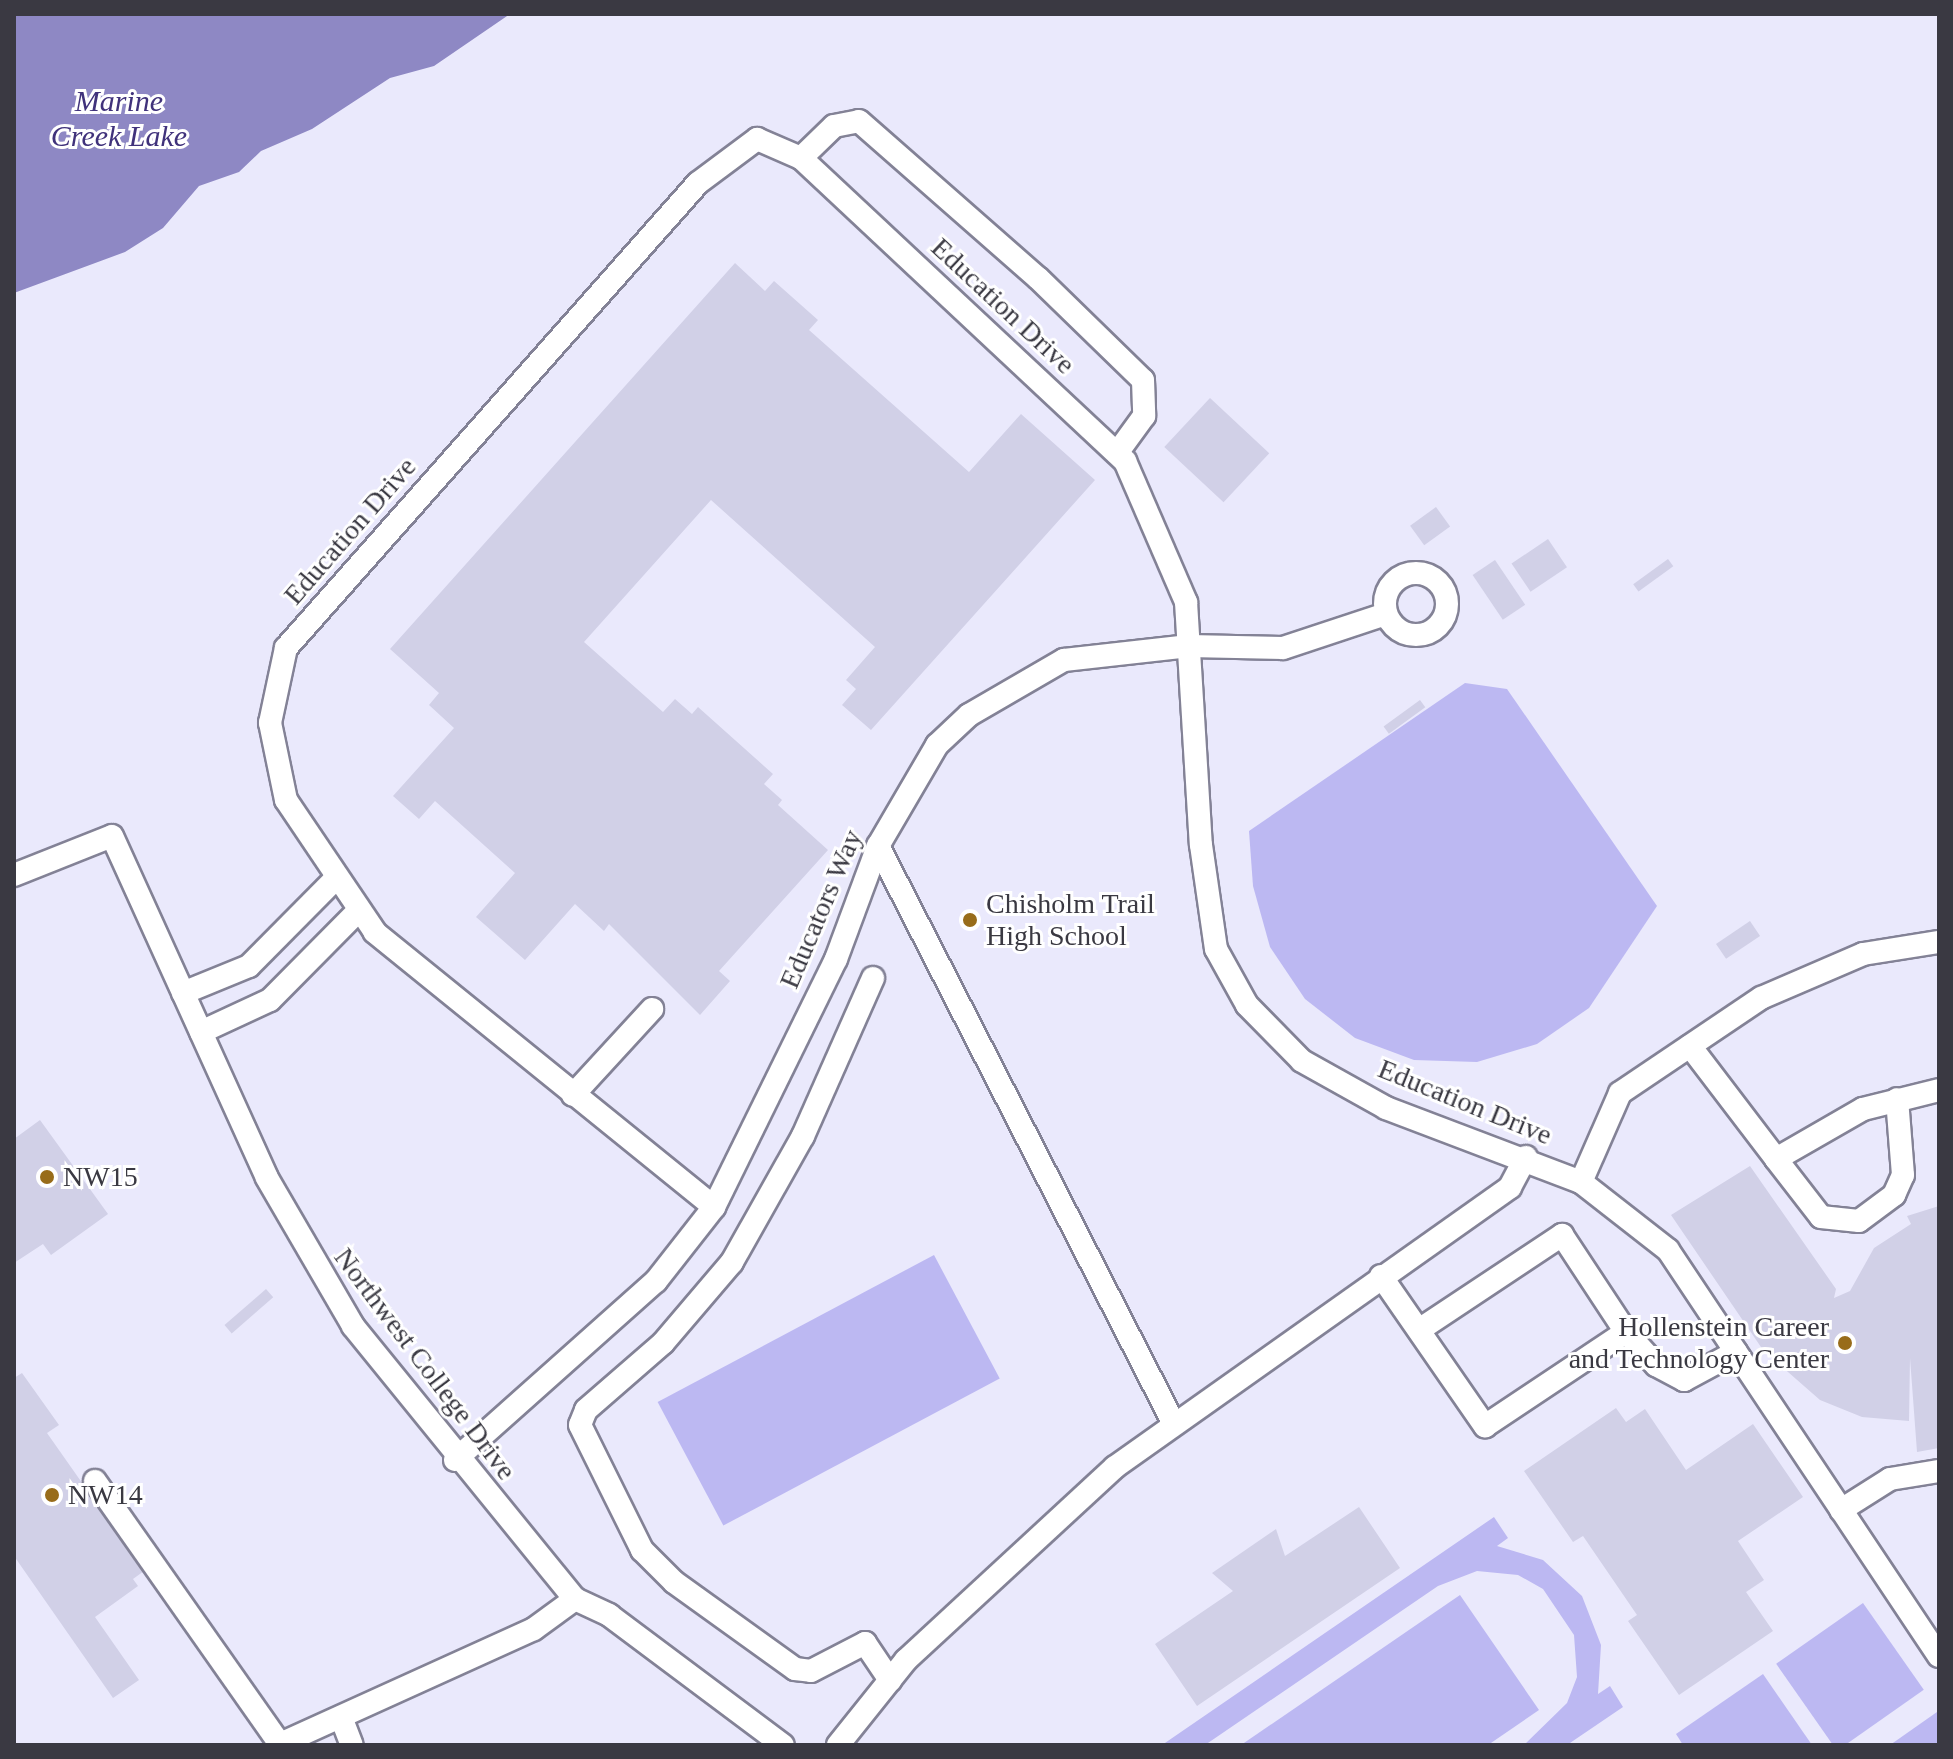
<!DOCTYPE html>
<style>
body{margin:0}
#map{position:relative;width:1953px;height:1759px;overflow:hidden;background:#eae9fc;font-family:"Times New Roman",serif}
div>[style]{position:absolute}
.green>*{inset:0;background:#bcb8f2;transform-origin:0 0}
.water>*{inset:0;background:#8e88c4}
.building>*{inset:0;background:#d1d0e7;transform-origin:0 0}
.roads{filter:drop-shadow(2px 0 #838296) drop-shadow(-2px 0 #838296) drop-shadow(0 2px #838296) drop-shadow(0 -2px #838296)}
.minor>*{height:22px;margin:-11px;padding:0 11px;transform-origin:11px;border-radius:11px;background:#fff}
.minor>.ring{margin:-11px;padding:0;box-sizing:content-box;background:none;border:22px solid #fff;border-radius:50%}
.dots>*{width:22px;height:22px;translate:-50% -50%;box-sizing:border-box;border:4px solid #fff;border-radius:50%}
span{translate:-50% -50%;white-space:nowrap;text-align:center;line-height:1.15;-webkit-text-stroke:6px #fff;paint-order:stroke}
.street-label{font-size:28px;color:#3a3942}
.poi-label{font-size:28px;color:#3a3942}
.left{translate:0 -50%;text-align:left}
.right{translate:-100% -50%;text-align:right}
.water-label{font-size:30px;color:#40327b;font-style:italic}
.frame{position:absolute;inset:0;border:16px solid #3a3942;pointer-events:none}
</style>
<div id="map">
<div class="green">
<div style="clip-path:polygon(1465px 683px,1507px 689px,1657px 906px,1589px 1008px,1537px 1044px,1477px 1062px,1414px 1060px,1355px 1038px,1305px 999px,1270px 947px,1253px 886px,1249px 831px)"></div>
<div style="left:934px;top:1255px;width:140px;height:313px;rotate:62deg"></div>
<div style="clip-path:polygon(1494px 1517px,1508px 1538px,1497px 1546px,1543px 1560px,1582px 1596px,1601px 1645px,1598px 1694px,1610px 1686px,1623px 1707px,1567px 1745px,1524px 1745px,1567px 1703px,1577px 1677px,1574px 1635px,1543px 1589px,1518px 1575px,1477px 1571px,1438px 1586px,1205px 1745px,1162px 1745px)"></div>
<div style="clip-path:polygon(1460px 1595px,1539px 1710px,1488px 1745px,1241px 1745px)"></div>
<div style="left:1863px;top:1603px;width:106px;height:106px;rotate:55deg"></div>
<div style="clip-path:polygon(1763px 1674px,1812px 1745px,1683px 1745px,1676px 1734px)"></div>
<div style="clip-path:polygon(1937px 1712px,1939px 1745px,1890px 1745px)"></div>
</div>
<div class="water">
<div style="clip-path:polygon(14px 14px,510px 14px,434px 66px,390px 78px,312px 129px,261px 151px,239px 172px,199px 186px,163px 228px,125px 252px,14px 293px)"></div>
</div>
<div class="building">
<div style="clip-path:polygon(735px 263px,765px 291px,774px 281px,818px 320px,809px 330px,969px 472px,1021px 414px,1095px 480px,871px 730px,842px 705px,856px 689px,846px 680px,875px 647px,711px 500px,584px 642px,663px 712px,675px 699px,692px 714px,698px 707px,773px 774px,764px 784px,782px 800px,778px 805px,828px 850px,719px 971px,730px 981px,700px 1015px,609px 924px,604px 931px,575px 904px,525px 960px,476px 917px,515px 873px,435px 801px,419px 819px,393px 796px,454px 728px,429px 705px,439px 693px,390px 649px)"></div>
<div style="left:1210px;top:398px;width:81px;height:67px;rotate:43deg"></div>
<div style="left:1436px;top:507px;width:24px;height:32px;rotate:54deg"></div>
<div style="left:1548px;top:539px;width:34px;height:44px;rotate:56deg"></div>
<div style="left:1668px;top:559px;width:9px;height:43px;rotate:54deg"></div>
<div style="left:1495px;top:560px;width:54px;height:27px;rotate:56deg"></div>
<div style="left:1420px;top:700px;width:9px;height:45px;rotate:54deg"></div>
<div style="left:1750px;top:921px;width:18px;height:41px;rotate:56deg"></div>
<div style="clip-path:polygon(40px 1120px,108px 1214px,51px 1255px,43px 1244px,14px 1263px,14px 1139px)"></div>
<div style="clip-path:polygon(1750px 1166px,1836px 1289px,1834px 1298px,1850px 1291px,1874px 1248px,1911px 1224px,1907px 1216px,1939px 1206px,1939px 1448px,1917px 1452px,1910px 1358px,1909px 1421px,1862px 1417px,1820px 1400px,1763px 1350px,1671px 1215px)"></div>
<div style="left:266px;top:1289px;width:11px;height:55px;rotate:49deg"></div>
<div style="clip-path:polygon(22px 1373px,59px 1425px,47px 1433px,144px 1571px,133px 1579px,138px 1586px,95px 1617px,139px 1680px,113px 1698px,14px 1556px,14px 1378px)"></div>
<div style="clip-path:polygon(1616px 1408px,1626px 1422px,1645px 1409px,1686px 1470px,1753px 1424px,1803px 1497px,1738px 1541px,1764px 1580px,1746px 1592px,1773px 1631px,1679px 1695px,1628px 1621px,1637px 1615px,1583px 1536px,1573px 1542px,1524px 1471px)"></div>
<div style="clip-path:polygon(1359px 1507px,1400px 1568px,1197px 1706px,1155px 1644px,1233px 1591px,1212px 1573px,1276px 1529px,1285px 1556px)"></div>
</div>
<div class="roads">
<div class="minor">
<div style="left:801px;top:158px;width:46px;rotate:-44.1deg"></div>
<div style="left:834px;top:126px;width:25px;rotate:-11deg"></div>
<div style="left:859px;top:121px;width:238px;rotate:41.3deg"></div>
<div style="left:1038px;top:278px;width:146px;rotate:44.2deg"></div>
<div style="left:1143px;top:380px;width:36px;rotate:88deg"></div>
<div style="left:1144px;top:416px;width:46px;rotate:126.1deg"></div>
<div class="ring" style="left:1385px;top:573px;width:40px;height:40px"></div>
<div style="left:878px;top:846px;width:647px;rotate:62.88deg"></div>
<div style="left:14px;top:875px;width:105px;rotate:-21.7deg"></div>
<div style="left:112px;top:836px;width:375px;rotate:65.6deg"></div>
<div style="left:267px;top:1178px;width:171px;rotate:59.8deg"></div>
<div style="left:353px;top:1326px;width:352px;rotate:50.9deg"></div>
<div style="left:575px;top:1599px;width:38px;rotate:25deg"></div>
<div style="left:609px;top:1615px;width:217px;rotate:36.8deg"></div>
<div style="left:873px;top:978px;width:173px;rotate:113.9deg"></div>
<div style="left:803px;top:1136px;width:145px;rotate:119.4deg"></div>
<div style="left:732px;top:1262px;width:106px;rotate:130.4deg"></div>
<div style="left:663px;top:1343px;width:102px;rotate:139deg"></div>
<div style="left:586px;top:1410px;width:16px;rotate:112deg"></div>
<div style="left:580px;top:1425px;width:140px;rotate:63.6deg"></div>
<div style="left:642px;top:1550px;width:45px;rotate:45deg"></div>
<div style="left:674px;top:1582px;width:149px;rotate:35.7deg"></div>
<div style="left:795px;top:1669px;width:16px;rotate:7deg"></div>
<div style="left:811px;top:1671px;width:61px;rotate:-27.4deg"></div>
<div style="left:865px;top:1643px;width:45px;rotate:56deg"></div>
<div style="left:183px;top:993px;width:71px;rotate:-22.2deg"></div>
<div style="left:249px;top:966px;width:125px;rotate:-45.3deg"></div>
<div style="left:201px;top:1032px;width:76px;rotate:-24.9deg"></div>
<div style="left:270px;top:1000px;width:127px;rotate:-45.3deg"></div>
<div style="left:1690px;top:1046px;width:142px;rotate:52.7deg"></div>
<div style="left:1776px;top:1159px;width:100px;rotate:-29.9deg"></div>
<div style="left:1863px;top:1109px;width:78px;rotate:-14deg"></div>
<div style="left:573px;top:1095px;width:117px;rotate:-47.4deg"></div>
<div style="left:1776px;top:1159px;width:73px;rotate:52.2deg"></div>
<div style="left:1821px;top:1217px;width:38px;rotate:6deg"></div>
<div style="left:1859px;top:1221px;width:44px;rotate:-36.6deg"></div>
<div style="left:1894px;top:1195px;width:22px;rotate:-66deg"></div>
<div style="left:1903px;top:1175px;width:76px;rotate:-94.5deg"></div>
<div style="left:1581px;top:1182px;width:97px;rotate:-66.3deg"></div>
<div style="left:1620px;top:1093px;width:170px;rotate:-34deg"></div>
<div style="left:1761px;top:998px;width:111px;rotate:-23.3deg"></div>
<div style="left:1863px;top:954px;width:77px;rotate:-9deg"></div>
<div style="left:714px;top:1207px;width:437px;rotate:-141deg"></div>
<div style="left:375px;top:932px;width:159px;rotate:-124deg"></div>
<div style="left:286px;top:800px;width:79px;rotate:-101.7deg"></div>
<div style="left:270px;top:723px;width:77px;rotate:-78deg"></div>
<div style="left:286px;top:648px;width:621px;rotate:-48.46deg"></div>
<div style="left:698px;top:183px;width:74px;rotate:-36.7deg"></div>
<div style="left:757px;top:139px;width:48px;rotate:23.4deg"></div>
<div style="left:801px;top:158px;width:444px;rotate:43.1deg"></div>
<div style="left:1125px;top:461px;width:154px;rotate:66.6deg"></div>
<div style="left:1186px;top:602px;width:243px;rotate:86.5deg"></div>
<div style="left:1201px;top:845px;width:105px;rotate:81.8deg"></div>
<div style="left:1216px;top:949px;width:64px;rotate:61deg"></div>
<div style="left:1247px;top:1005px;width:78px;rotate:45.5deg"></div>
<div style="left:1302px;top:1061px;width:96px;rotate:29.2deg"></div>
<div style="left:1386px;top:1108px;width:209px;rotate:20.8deg"></div>
<div style="left:1581px;top:1182px;width:110px;rotate:38deg"></div>
<div style="left:1668px;top:1250px;width:488px;rotate:56.3deg"></div>
<div style="left:1381px;top:1276px;width:183px;rotate:55.3deg"></div>
<div style="left:1485px;top:1426px;width:169px;rotate:-33.7deg"></div>
<div style="left:1626px;top:1332px;width:45px;rotate:47.7deg"></div>
<div style="left:1656px;top:1365px;width:32px;rotate:28deg"></div>
<div style="left:1684px;top:1380px;width:59px;rotate:-28.3deg"></div>
<div style="left:1419px;top:1330px;width:172px;rotate:-33.6deg"></div>
<div style="left:1562px;top:1235px;width:116px;rotate:56.6deg"></div>
<div style="left:455px;top:1460px;width:269px;rotate:-41.7deg"></div>
<div style="left:656px;top:1281px;width:94px;rotate:-51.9deg"></div>
<div style="left:714px;top:1207px;width:276px;rotate:-63.8deg"></div>
<div style="left:836px;top:959px;width:121px;rotate:-69.6deg"></div>
<div style="left:878px;top:846px;width:117px;rotate:-59.7deg"></div>
<div style="left:937px;top:745px;width:44px;rotate:-43.2deg"></div>
<div style="left:969px;top:715px;width:110px;rotate:-30.1deg"></div>
<div style="left:1064px;top:660px;width:126px;rotate:-6.4deg"></div>
<div style="left:1189px;top:646px;width:94px;rotate:1.2deg"></div>
<div style="left:1283px;top:648px;width:108px;rotate:-18.3deg"></div>
<div style="left:95px;top:1481px;width:322px;rotate:54.9deg"></div>
<div style="left:1841px;top:1510px;width:58px;rotate:-32.3deg"></div>
<div style="left:1890px;top:1479px;width:50px;rotate:-9.3deg"></div>
<div style="left:341px;top:1717px;width:30px;rotate:69deg"></div>
<div style="left:278px;top:1745px;width:281px;rotate:-24.4deg"></div>
<div style="left:534px;top:1629px;width:51px;rotate:-36.2deg"></div>
<div style="left:838px;top:1745px;width:109px;rotate:-51.3deg"></div>
<div style="left:906px;top:1660px;width:284px;rotate:-42.7deg"></div>
<div style="left:1115px;top:1467px;width:484px;rotate:-35.3deg"></div>
<div style="left:1510px;top:1187px;width:34px;rotate:-62deg"></div>
</div>
</div>
<div class="dots">
<div style="left:970px;top:920px;background:#986c1a"></div>
<div style="left:47px;top:1177px;background:#986c1a"></div>
<div style="left:1845px;top:1343px;background:#986c1a"></div>
<div style="left:52px;top:1495px;background:#986c1a"></div>
</div>
<div class="street-label">
<span style="left:1003px;top:306px;rotate:43deg">Education Drive</span>
<span style="left:350px;top:531px;rotate:-49deg">Education Drive</span>
<span style="left:821px;top:909px;rotate:-67deg">Educators Way</span>
<span style="left:1465px;top:1102px;rotate:22deg">Education Drive</span>
<span style="left:425px;top:1364px;rotate:53deg">Northwest College Drive</span>
</div>
<div class="poi-label">
<span class="left" style="left:986px;top:920px">Chisholm Trail<br>High School</span>
<span class="left" style="left:63px;top:1177px">NW15</span>
<span class="right" style="left:1829px;top:1343px">Hollenstein Career<br>and Technology Center</span>
<span class="left" style="left:68px;top:1495px">NW14</span>
</div>
<div class="water-label">
<span style="left:119px;top:118px">Marine<br>Creek Lake</span>
</div>
<div class="frame"></div>
</div>
